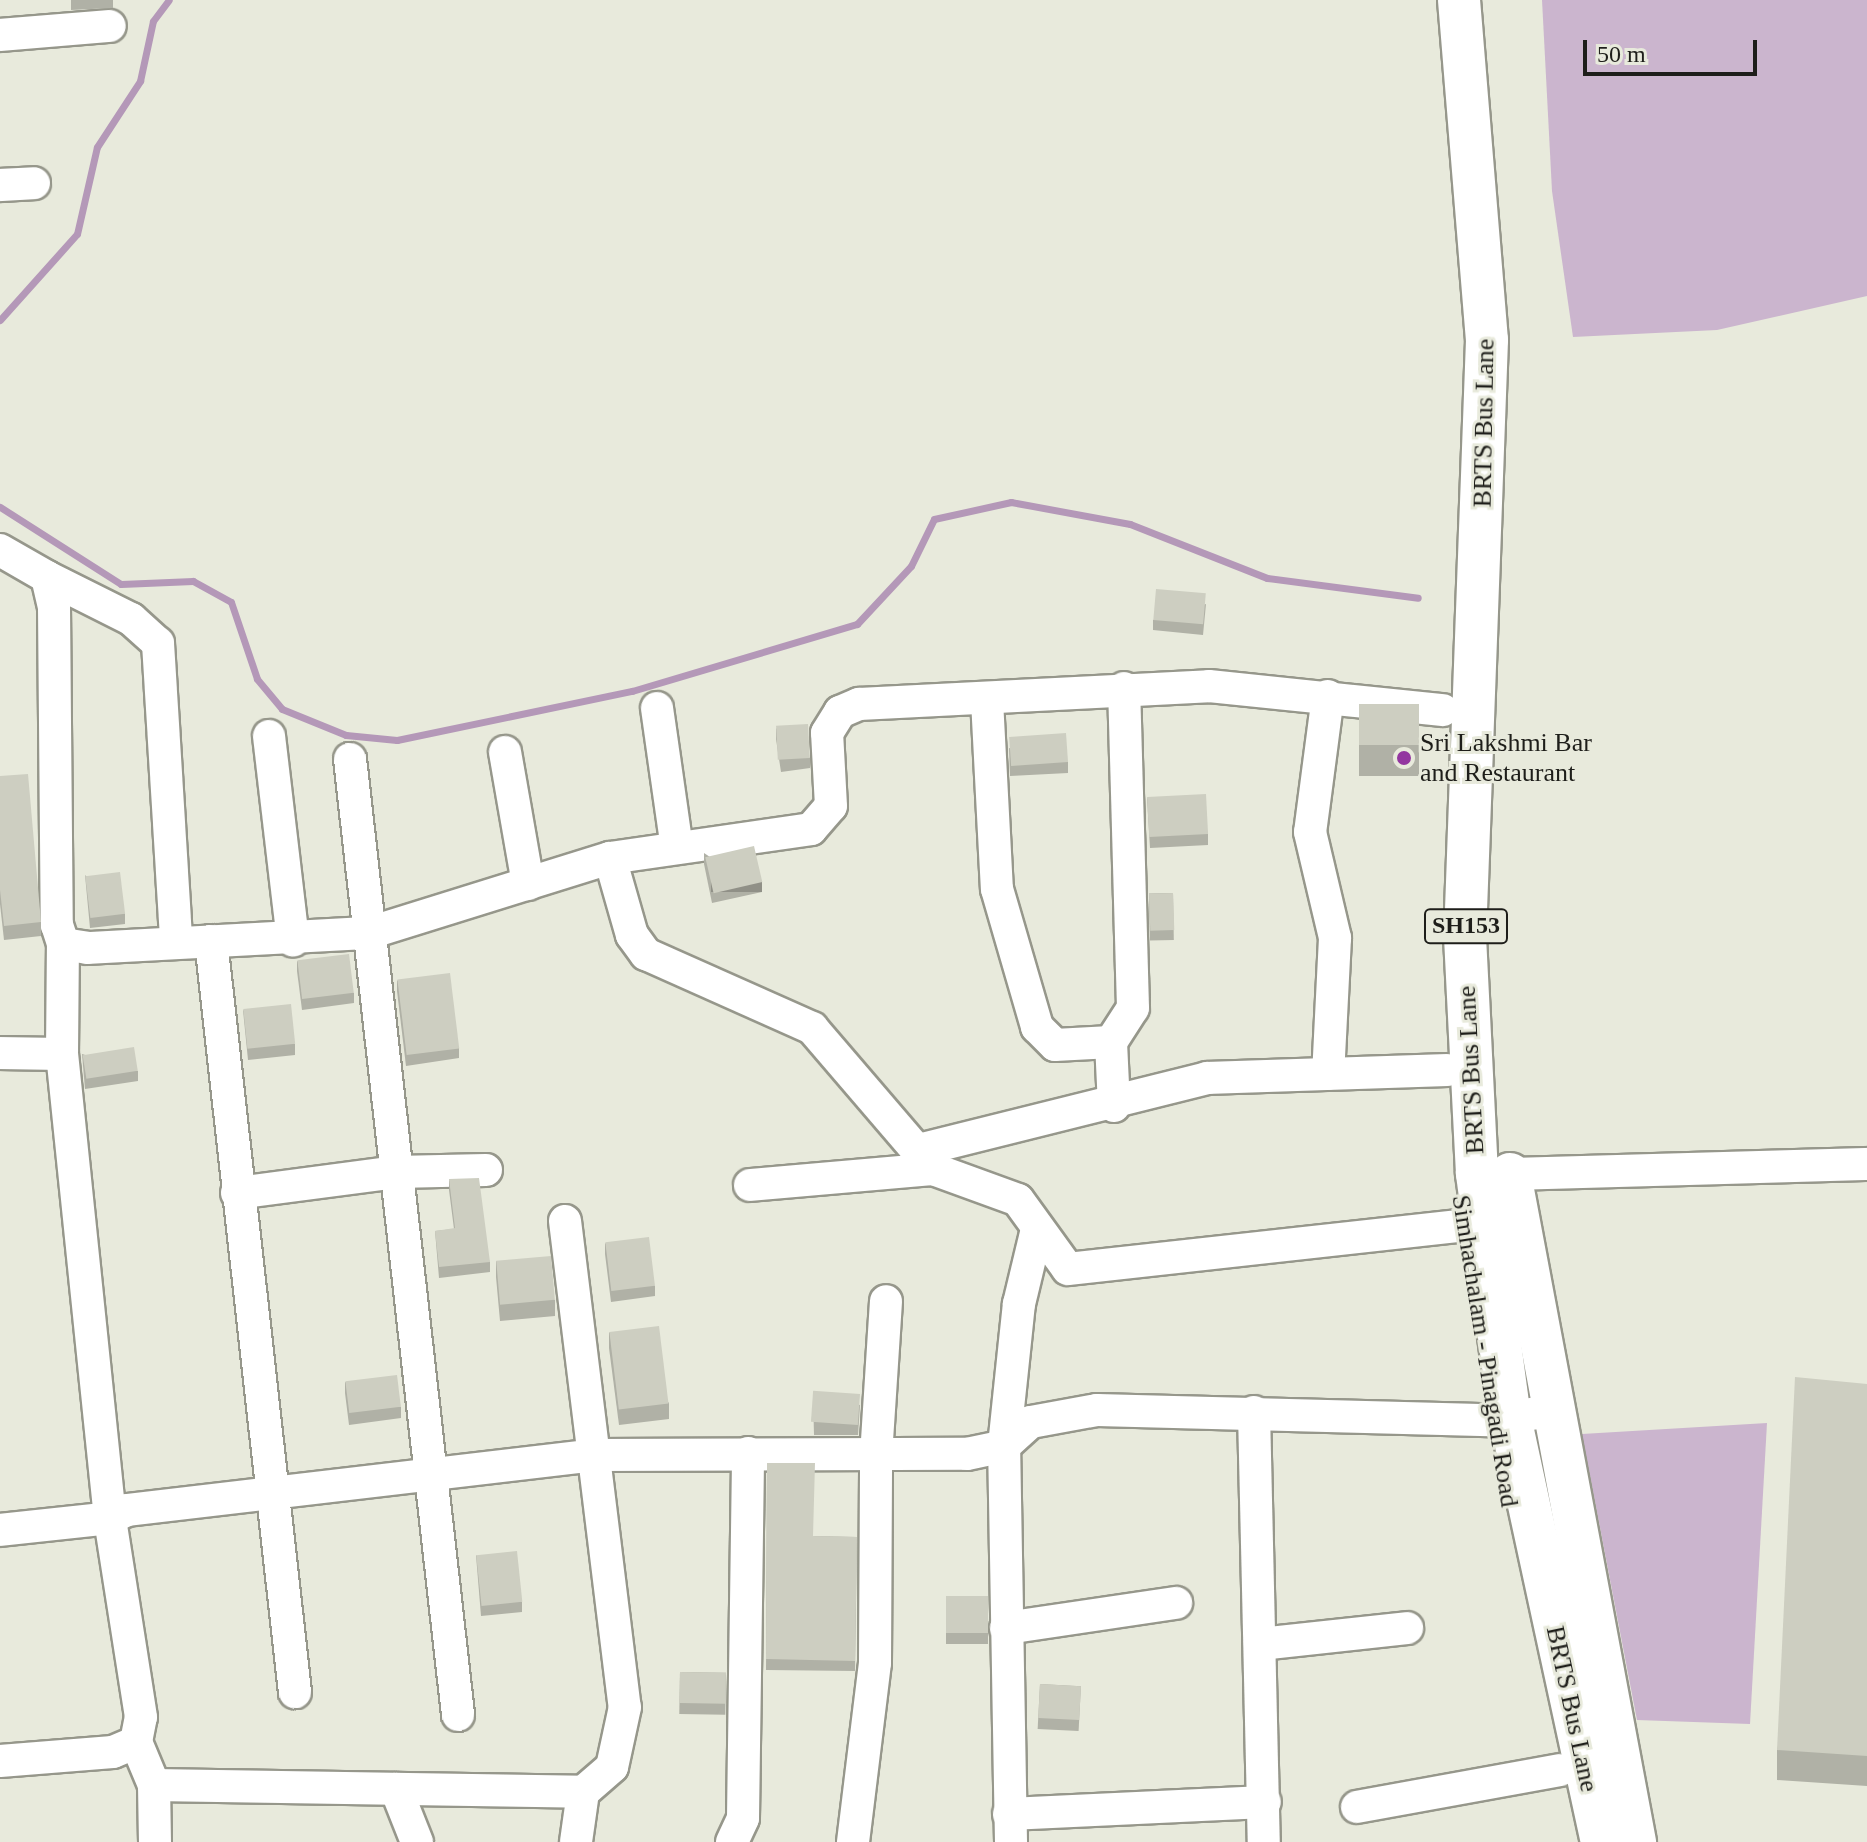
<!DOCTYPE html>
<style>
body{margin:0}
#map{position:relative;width:1867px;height:1842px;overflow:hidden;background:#e8eadc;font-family:Georgia,serif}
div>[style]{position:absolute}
.green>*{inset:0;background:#cbb5ce}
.stream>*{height:7px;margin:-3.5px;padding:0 3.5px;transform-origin:3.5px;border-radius:3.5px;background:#b498b8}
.roads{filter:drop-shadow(2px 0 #96978b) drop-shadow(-2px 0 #96978b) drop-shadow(0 2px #96978b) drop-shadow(0 -2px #96978b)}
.minor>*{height:32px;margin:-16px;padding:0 16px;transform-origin:16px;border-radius:16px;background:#fff}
.major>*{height:42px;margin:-21px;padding:0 21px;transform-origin:21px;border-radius:21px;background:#fff}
.wall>*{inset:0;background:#b0b1a6;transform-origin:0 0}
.shaded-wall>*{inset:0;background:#909087;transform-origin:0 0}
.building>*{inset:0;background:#cdcec1;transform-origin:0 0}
.dots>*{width:22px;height:22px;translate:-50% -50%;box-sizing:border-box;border:4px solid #e8eadc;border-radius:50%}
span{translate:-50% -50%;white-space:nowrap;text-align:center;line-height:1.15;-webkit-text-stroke:6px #e8eadc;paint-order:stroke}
.shield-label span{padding:2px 6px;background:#e8eadc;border:2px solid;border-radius:6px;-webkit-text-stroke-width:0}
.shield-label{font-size:24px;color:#1e1e1a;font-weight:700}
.street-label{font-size:26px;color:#1e1e1a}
.poi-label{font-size:26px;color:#1e1e1a}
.left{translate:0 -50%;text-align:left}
.scale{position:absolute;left:1583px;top:40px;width:174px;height:36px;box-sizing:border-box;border:4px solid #1e1e1a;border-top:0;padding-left:10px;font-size:24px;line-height:28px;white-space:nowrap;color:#1e1e1a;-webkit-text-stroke:6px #e8eadc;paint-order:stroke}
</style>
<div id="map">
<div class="green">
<div style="clip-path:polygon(1542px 0,1867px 0,1867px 296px,1717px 330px,1573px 337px,1552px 191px)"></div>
<div style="clip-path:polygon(1767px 1423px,1750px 1724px,1637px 1720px,1582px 1434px)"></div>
</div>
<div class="stream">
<div style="left:0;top:320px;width:115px;rotate:-48.2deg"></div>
<div style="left:77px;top:234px;width:89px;rotate:-77.1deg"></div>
<div style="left:97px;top:147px;width:79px;rotate:-56.9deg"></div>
<div style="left:140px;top:81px;width:61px;rotate:-77.8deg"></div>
<div style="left:153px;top:21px;width:26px;rotate:-53deg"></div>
<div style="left:0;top:507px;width:143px;rotate:32.5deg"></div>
<div style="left:121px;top:584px;width:72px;rotate:-2.4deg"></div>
<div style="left:193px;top:581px;width:43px;rotate:28.9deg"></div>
<div style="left:231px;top:602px;width:81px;rotate:71.3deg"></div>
<div style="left:257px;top:679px;width:39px;rotate:50deg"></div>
<div style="left:282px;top:709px;width:69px;rotate:22.1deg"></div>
<div style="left:346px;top:735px;width:51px;rotate:5.6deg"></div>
<div style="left:397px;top:740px;width:240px;rotate:-11.8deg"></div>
<div style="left:632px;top:691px;width:235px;rotate:-16.6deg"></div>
<div style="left:857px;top:624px;width:79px;rotate:-47deg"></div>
<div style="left:911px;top:566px;width:52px;rotate:-63.9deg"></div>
<div style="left:934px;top:519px;width:79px;rotate:-12.4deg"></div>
<div style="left:1011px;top:502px;width:121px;rotate:10.5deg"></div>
<div style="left:1130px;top:524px;width:147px;rotate:21.5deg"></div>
<div style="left:1267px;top:578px;width:152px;rotate:7.5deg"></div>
</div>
<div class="roads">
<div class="minor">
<div style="left:0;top:35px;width:110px;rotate:-4.7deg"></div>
<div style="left:0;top:185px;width:34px;rotate:-3deg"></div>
<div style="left:0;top:550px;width:54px;rotate:29.9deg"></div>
<div style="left:47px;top:577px;width:31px;rotate:77deg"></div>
<div style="left:54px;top:607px;width:318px;rotate:89.5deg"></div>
<div style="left:57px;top:925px;width:20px;rotate:72deg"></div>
<div style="left:63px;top:944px;width:25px;rotate:9deg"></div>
<div style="left:88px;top:948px;width:281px;rotate:-3.1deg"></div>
<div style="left:369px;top:933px;width:252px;rotate:-17.3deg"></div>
<div style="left:610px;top:858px;width:203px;rotate:-8.2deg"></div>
<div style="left:811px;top:829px;width:30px;rotate:-49deg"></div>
<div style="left:831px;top:806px;width:73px;rotate:-93.1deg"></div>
<div style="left:827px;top:733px;width:25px;rotate:-58deg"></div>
<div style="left:840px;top:712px;width:21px;rotate:-23deg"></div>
<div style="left:859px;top:704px;width:350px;rotate:-2.9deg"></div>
<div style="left:1209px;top:686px;width:235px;rotate:5.9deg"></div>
<div style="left:47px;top:577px;width:94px;rotate:26.6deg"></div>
<div style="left:131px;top:619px;width:36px;rotate:42deg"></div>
<div style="left:158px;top:643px;width:299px;rotate:86.5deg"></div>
<div style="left:1328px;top:696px;width:137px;rotate:97.5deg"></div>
<div style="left:1310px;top:832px;width:109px;rotate:76.7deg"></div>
<div style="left:1335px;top:938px;width:136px;rotate:92.9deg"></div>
<div style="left:987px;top:700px;width:189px;rotate:87deg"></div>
<div style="left:997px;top:889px;width:144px;rotate:73.8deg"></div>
<div style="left:1037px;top:1027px;width:25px;rotate:45deg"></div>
<div style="left:1055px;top:1045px;width:56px;rotate:-3.1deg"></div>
<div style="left:657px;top:708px;width:141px;rotate:81.9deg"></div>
<div style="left:269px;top:736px;width:206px;rotate:83.3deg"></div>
<div style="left:505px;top:752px;width:134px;rotate:80.1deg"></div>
<div style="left:350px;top:759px;width:962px;rotate:83.55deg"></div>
<div style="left:610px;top:858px;width:80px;rotate:74.1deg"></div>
<div style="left:632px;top:935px;width:24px;rotate:54deg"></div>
<div style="left:646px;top:954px;width:182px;rotate:24deg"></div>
<div style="left:812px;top:1028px;width:186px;rotate:49.4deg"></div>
<div style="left:933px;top:1169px;width:90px;rotate:20deg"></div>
<div style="left:1018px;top:1200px;width:85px;rotate:54.1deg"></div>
<div style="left:1068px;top:1269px;width:398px;rotate:-6.3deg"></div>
<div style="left:211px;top:941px;width:756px;rotate:83.62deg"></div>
<div style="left:0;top:1053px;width:62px;rotate:0.9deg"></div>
<div style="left:1114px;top:1106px;width:64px;rotate:-92.7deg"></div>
<div style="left:1111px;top:1042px;width:40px;rotate:-57.1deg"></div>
<div style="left:1133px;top:1008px;width:320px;rotate:-91.6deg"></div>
<div style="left:919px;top:1150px;width:297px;rotate:-14deg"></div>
<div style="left:1207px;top:1078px;width:240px;rotate:-1.9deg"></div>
<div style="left:1510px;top:1174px;width:357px;rotate:-1.6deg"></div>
<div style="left:750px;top:1185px;width:184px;rotate:-5deg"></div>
<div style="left:237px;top:1193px;width:160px;rotate:-7.5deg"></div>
<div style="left:396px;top:1172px;width:90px;rotate:-1.3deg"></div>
<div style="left:565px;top:1221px;width:490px;rotate:83deg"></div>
<div style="left:625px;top:1707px;width:61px;rotate:102.2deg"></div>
<div style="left:612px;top:1767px;width:38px;rotate:139deg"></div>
<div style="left:1254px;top:1412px;width:430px;rotate:88.7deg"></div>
<div style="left:0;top:1530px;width:111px;rotate:-6.2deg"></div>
<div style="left:110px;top:1518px;width:466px;rotate:-95.9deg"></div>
<div style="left:62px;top:1054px;width:110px;rotate:-89.5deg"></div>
<div style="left:1006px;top:1628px;width:172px;rotate:-8.4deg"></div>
<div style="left:1260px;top:1644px;width:148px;rotate:-6.2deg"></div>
<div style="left:136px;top:1742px;width:47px;rotate:67.3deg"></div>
<div style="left:154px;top:1785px;width:429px;rotate:0.9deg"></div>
<div style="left:583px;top:1792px;width:50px;rotate:98deg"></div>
<div style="left:0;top:1761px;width:113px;rotate:-4.6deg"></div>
<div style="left:113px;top:1752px;width:25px;rotate:-23deg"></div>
<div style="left:136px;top:1742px;width:25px;rotate:-79deg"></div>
<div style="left:141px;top:1717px;width:201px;rotate:-98.9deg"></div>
<div style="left:110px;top:1518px;width:19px;rotate:-25deg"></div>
<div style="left:127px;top:1510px;width:472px;rotate:-6.7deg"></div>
<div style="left:596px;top:1455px;width:371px;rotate:-0.2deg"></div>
<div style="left:967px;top:1454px;width:38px;rotate:-12deg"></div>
<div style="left:1004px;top:1446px;width:36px;rotate:-42deg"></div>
<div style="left:1031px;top:1422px;width:67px;rotate:-10.3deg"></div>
<div style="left:1097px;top:1410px;width:393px;rotate:1.5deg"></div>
<div style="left:1490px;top:1420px;width:63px;rotate:-8.3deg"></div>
<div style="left:154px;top:1785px;width:57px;rotate:89deg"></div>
<div style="left:396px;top:1789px;width:57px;rotate:68.4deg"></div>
<div style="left:1357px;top:1807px;width:206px;rotate:-10.3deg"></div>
<div style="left:1009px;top:1814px;width:256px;rotate:-2.7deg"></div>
<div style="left:732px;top:1842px;width:26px;rotate:-65deg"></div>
<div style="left:743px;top:1818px;width:365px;rotate:-89.2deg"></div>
<div style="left:853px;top:1842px;width:180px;rotate:-83deg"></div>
<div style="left:875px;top:1663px;width:207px;rotate:-89.7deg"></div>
<div style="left:876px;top:1456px;width:155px;rotate:-86.3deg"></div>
<div style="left:1011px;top:1842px;width:396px;rotate:-91deg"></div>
<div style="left:1004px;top:1446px;width:143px;rotate:-84deg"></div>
<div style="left:1019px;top:1304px;width:77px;rotate:-76.5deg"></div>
</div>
<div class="major">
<div style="left:1459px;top:0;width:341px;rotate:85.3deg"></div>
<div style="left:1487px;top:340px;width:597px;rotate:92.11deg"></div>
<div style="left:1465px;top:937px;width:237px;rotate:87.1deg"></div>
<div style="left:1477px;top:1174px;width:245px;rotate:82.3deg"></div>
<div style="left:1510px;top:1417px;width:435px;rotate:77.8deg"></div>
<div style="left:1510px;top:1174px;width:680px;rotate:79.4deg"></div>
</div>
</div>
<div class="wall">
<div style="clip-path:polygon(71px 0,113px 0,113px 8px,71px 10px)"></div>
<div style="clip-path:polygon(1206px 604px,1203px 635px,1153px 630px,1153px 620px)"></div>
<div style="left:1359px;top:704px;width:60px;height:72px"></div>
<div style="clip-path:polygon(776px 728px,810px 758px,810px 768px,781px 772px,776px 739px)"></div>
<div style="clip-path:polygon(1009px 748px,1068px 762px,1068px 773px,1010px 776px)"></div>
<div style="clip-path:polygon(0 776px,41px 922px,41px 936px,4px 940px,0 904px)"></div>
<div style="clip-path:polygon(1147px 798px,1208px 834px,1208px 845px,1150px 848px)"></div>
<div style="clip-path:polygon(704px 853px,762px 892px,712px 903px,704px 864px)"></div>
<div style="clip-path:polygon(85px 875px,125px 914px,125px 924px,90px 928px)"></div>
<div style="left:1173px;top:893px;width:47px;height:24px;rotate:89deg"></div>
<div style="clip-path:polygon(297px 961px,354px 993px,354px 1003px,302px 1010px,297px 971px)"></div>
<div style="clip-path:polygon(397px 980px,459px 1048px,459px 1058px,406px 1066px,397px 991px)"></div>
<div style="clip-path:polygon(243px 1010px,295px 1044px,295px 1055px,248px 1060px)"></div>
<div style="clip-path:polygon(82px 1054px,138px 1071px,138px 1081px,85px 1089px)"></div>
<div style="clip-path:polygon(449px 1179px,490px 1262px,490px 1272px,439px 1278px,435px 1231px,454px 1229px,449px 1190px)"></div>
<div style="clip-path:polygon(605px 1243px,655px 1286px,655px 1296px,611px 1302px,605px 1254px)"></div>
<div style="clip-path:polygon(496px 1261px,555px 1300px,555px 1316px,500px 1321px,496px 1277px)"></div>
<div style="clip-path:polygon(609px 1332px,669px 1403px,669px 1419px,619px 1425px,609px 1348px)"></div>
<div style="clip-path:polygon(345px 1382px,401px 1407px,401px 1418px,349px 1425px,345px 1393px)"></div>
<div style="clip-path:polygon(1867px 1384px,1867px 1786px,1777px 1780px,1777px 1750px)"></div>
<div style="clip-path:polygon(813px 1395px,860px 1405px,858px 1435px,814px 1435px)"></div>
<div style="clip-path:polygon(767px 1463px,813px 1536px,857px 1537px,855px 1671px,766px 1670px)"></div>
<div style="clip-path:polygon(476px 1555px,522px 1602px,522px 1612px,481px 1616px)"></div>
<div style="left:988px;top:1596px;width:48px;height:42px;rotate:90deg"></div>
<div style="left:680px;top:1672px;width:46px;height:42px;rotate:1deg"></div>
<div style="left:1040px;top:1684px;width:41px;height:45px;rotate:3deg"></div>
</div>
<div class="shaded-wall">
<div style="left:762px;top:882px;width:10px;height:51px;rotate:90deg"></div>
</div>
<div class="building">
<div style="left:1156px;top:589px;width:50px;height:31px;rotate:5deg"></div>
<div style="left:1359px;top:704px;width:60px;height:41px"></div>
<div style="left:808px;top:724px;width:34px;height:32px;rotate:87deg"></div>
<div style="left:1066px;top:733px;width:29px;height:57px;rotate:86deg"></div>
<div style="clip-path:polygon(28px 774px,41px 922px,4px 926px,0 890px,0 776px)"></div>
<div style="left:1206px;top:794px;width:40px;height:59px;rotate:87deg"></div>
<div style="left:754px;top:846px;width:37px;height:50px;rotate:77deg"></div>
<div style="left:120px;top:872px;width:42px;height:35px;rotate:83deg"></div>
<div style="left:1173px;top:893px;width:37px;height:24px;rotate:88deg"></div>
<div style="left:349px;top:954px;width:39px;height:52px;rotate:83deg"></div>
<div style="left:450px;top:973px;width:76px;height:53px;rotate:83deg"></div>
<div style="left:291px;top:1004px;width:40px;height:48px;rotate:84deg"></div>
<div style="left:134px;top:1047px;width:24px;height:52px;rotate:81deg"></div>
<div style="clip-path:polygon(479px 1178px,490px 1262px,439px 1267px,435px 1231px,455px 1228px,449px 1179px)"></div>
<div style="left:649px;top:1237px;width:49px;height:44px;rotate:83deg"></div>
<div style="left:551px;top:1256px;width:44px;height:55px;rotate:85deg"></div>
<div style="left:659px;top:1326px;width:78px;height:50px;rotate:83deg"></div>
<div style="left:397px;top:1375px;width:32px;height:52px;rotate:83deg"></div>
<div style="clip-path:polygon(1795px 1377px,1867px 1384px,1867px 1756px,1777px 1750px)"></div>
<div style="left:860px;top:1394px;width:31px;height:47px;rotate:94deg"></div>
<div style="clip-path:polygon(767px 1463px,815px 1463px,813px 1536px,857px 1537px,855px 1661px,766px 1659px)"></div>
<div style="left:517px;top:1551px;width:51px;height:41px;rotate:84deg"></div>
<div style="left:988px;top:1596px;width:37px;height:42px;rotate:90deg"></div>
<div style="left:680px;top:1672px;width:46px;height:31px;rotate:1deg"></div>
<div style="left:1040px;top:1684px;width:41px;height:34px;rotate:3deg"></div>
</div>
<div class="dots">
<div style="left:1404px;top:758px;background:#9336a0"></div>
</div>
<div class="shield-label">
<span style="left:1466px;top:926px">SH153</span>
</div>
<div class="street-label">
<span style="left:1484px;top:423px;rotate:-89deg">BRTS Bus Lane</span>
<span style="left:1471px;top:1070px;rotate:-93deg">BRTS Bus Lane</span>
<span style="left:1485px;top:1351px;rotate:81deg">Simhachalam - Pinagadi Road</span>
<span style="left:1572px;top:1709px;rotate:78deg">BRTS Bus Lane</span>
</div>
<div class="poi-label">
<span class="left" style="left:1420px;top:758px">Sri Lakshmi Bar<br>and Restaurant</span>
</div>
<div class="scale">50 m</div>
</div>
